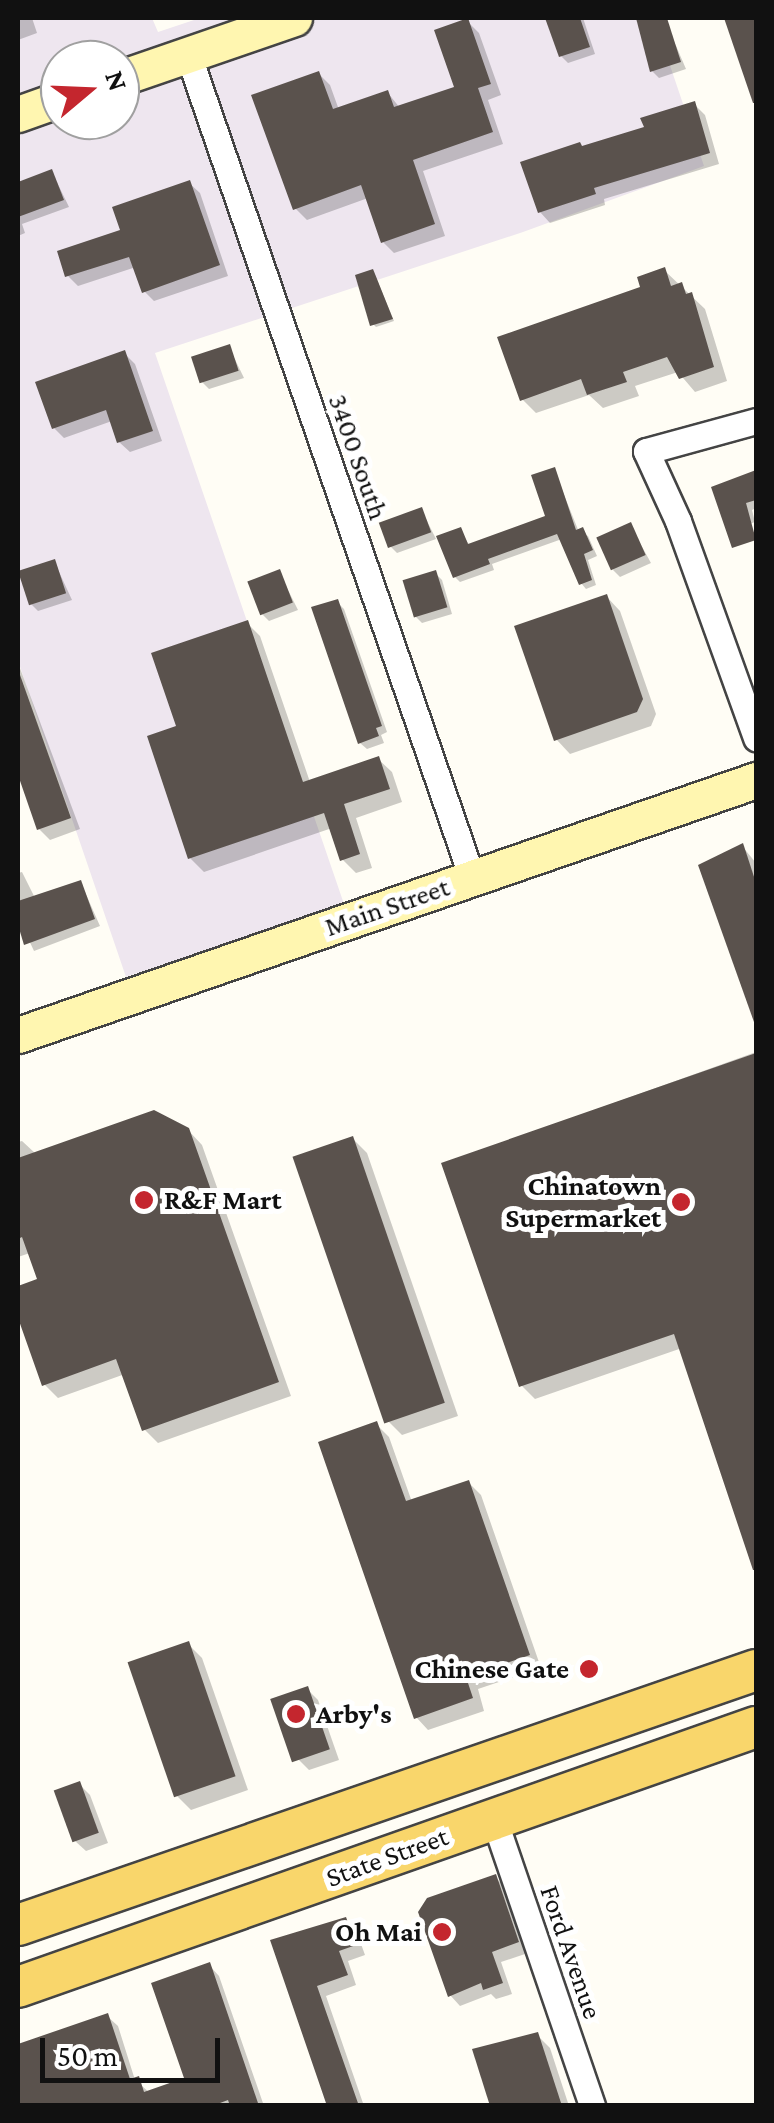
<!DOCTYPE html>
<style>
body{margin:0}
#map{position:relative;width:774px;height:2123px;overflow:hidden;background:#fffdf5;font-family:"Crimson Pro",serif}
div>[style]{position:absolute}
.industrial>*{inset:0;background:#eee6ef}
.shadow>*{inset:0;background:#0003}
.building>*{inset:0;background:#5a524d;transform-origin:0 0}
.roads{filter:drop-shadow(2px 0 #444) drop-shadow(-2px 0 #444) drop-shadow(0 2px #444) drop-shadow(0 -2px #444)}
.street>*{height:25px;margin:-12.5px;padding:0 12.5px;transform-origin:12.5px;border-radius:12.5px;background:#fff}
.secondary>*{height:35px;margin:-17.5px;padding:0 17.5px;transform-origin:17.5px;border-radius:17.5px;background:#fff6b0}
.primary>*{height:40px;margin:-20px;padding:0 20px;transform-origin:20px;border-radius:20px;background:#f9d66b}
.dots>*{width:28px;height:28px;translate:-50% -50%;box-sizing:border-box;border:5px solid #fff;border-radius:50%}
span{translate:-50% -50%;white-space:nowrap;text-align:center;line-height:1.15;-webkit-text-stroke:10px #fff;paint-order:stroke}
.street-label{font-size:28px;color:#111}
.poi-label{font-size:28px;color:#111;font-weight:700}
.right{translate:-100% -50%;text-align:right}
.left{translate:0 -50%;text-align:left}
.frame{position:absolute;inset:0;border:20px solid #111;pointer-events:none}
.north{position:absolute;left:40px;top:40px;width:100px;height:100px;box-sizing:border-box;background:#fff;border:2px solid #a0a0a0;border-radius:50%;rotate:71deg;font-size:28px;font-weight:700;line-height:40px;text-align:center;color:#111}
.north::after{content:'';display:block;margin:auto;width:35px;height:45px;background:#c4262e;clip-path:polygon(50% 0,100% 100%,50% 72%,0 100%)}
.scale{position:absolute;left:40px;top:2038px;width:180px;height:45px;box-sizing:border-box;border:5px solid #111;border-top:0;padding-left:12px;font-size:30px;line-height:35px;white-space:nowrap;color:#111;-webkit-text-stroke:8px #fff;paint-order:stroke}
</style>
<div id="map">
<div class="industrial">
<div style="clip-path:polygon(evenodd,18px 18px,152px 18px,158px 32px,200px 18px,654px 18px,704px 166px,523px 232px,155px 353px,344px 904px,126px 977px,18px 661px,18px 18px,60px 60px,120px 60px,120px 120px,60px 120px,60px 60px)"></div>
</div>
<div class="shadow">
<div style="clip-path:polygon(18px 18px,32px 18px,37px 33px,18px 40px)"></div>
<div style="clip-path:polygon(548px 18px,583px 18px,595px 54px,568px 63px,561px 56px)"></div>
<div style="clip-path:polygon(638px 18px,664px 18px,686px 69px,659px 78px,652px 71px)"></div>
<div style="clip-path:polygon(726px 18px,756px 18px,756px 105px)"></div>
<div style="clip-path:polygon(467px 21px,479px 33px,501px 95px,488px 100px,503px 144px,423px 171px,445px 236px,394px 253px,383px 242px,368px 198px,307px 220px,295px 208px,319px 74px,330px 85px,339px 110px,388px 93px,400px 108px,457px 88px)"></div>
<div style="clip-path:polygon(694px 104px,705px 115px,719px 164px,604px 199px,605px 205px,550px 223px,540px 212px,583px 148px,647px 129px)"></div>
<div style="clip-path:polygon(52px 172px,69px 207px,22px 224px,25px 233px,18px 236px,18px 184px)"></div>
<div style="clip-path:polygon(189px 183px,200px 193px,228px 276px,154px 301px,144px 291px,136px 267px,78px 286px,68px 276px)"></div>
<div style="clip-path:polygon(664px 270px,705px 309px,727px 381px,695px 392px,678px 372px,635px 386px,639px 396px,603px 408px,589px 395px,536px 413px,522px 399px)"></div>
<div style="clip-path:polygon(375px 275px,394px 321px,376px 327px,373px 324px)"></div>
<div style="clip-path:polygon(229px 347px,244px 378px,209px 389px,202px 382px)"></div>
<div style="clip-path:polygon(124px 353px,135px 364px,162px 441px,130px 452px,119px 442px,112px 421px,64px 438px,54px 428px)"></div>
<div style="clip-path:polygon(554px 470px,579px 532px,588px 536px,597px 556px,588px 560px,596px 585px,586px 589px,581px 583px,562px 539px,492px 564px,494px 570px,460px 582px,455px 577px,460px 530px,470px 546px,548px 518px)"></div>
<div style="clip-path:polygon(756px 473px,756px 508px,752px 510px,755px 522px,733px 530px,714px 489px)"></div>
<div style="clip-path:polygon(421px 509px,436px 539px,397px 553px,390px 546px)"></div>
<div style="clip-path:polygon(630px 525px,651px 563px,620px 577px,613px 570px)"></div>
<div style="clip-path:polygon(54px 561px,72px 600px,38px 611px,31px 604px)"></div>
<div style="clip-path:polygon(279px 572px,298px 610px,269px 621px,262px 614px)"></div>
<div style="clip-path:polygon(435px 573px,442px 580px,452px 614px,422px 623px,415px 616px)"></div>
<div style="clip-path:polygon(606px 596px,620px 611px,656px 714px,651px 726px,570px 754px,556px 739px)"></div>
<div style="clip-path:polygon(337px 602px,344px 609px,387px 732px,381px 735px,384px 743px,367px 749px,360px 743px)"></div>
<div style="clip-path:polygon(247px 623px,260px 636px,310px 782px,378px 759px,392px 772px,402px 802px,356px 818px,372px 868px,356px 873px,342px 859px,332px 828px,204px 872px,190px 858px)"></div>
<div style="clip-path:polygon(18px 663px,80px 829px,50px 840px,39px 829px,18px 768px)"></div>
<div style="clip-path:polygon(742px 846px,756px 863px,756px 1008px,749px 1000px)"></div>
<div style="clip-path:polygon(22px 872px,35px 898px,81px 883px,100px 926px,34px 951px,18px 917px,18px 873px)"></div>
<div style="clip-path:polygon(756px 1052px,756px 1566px,682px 1348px,535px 1399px,522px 1386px,444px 1164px)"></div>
<div style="clip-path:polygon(188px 1130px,202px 1145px,291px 1396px,158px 1443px,144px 1429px,125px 1374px,58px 1398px,44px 1384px,18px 1311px,18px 1288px,40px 1280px,30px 1253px,18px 1257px,18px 1142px,22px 1141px,36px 1154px)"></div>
<div style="clip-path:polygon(353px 1139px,367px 1153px,458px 1416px,402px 1435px,388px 1421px)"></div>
<div style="clip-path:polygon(376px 1424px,389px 1437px,412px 1502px,468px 1482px,481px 1495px,541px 1668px,478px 1689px,484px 1711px,428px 1730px,416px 1717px)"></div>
<div style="clip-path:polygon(188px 1644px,202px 1658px,248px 1790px,191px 1810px,177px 1796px)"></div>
<div style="clip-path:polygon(307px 1689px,318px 1700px,339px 1760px,309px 1770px,298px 1759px,273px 1701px)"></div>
<div style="clip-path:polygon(79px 1784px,90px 1795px,108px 1843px,86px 1851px,75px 1841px)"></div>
<div style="clip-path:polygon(495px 1877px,506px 1888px,528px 1953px,501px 1962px,512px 1994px,496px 1999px,491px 1994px,460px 2006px,450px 1995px)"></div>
<div style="clip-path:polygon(346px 1920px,356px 1930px,365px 1955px,348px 1961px,356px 1985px,326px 1996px,364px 2106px,330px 2106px,273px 1942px)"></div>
<div style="clip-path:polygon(209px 1965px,219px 1976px,264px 2106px,48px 2106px,43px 2093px,18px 2102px,18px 2047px,107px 2016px,118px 2026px,135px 2080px,150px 2093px,187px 2080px)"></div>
<div style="clip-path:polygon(537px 2035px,550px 2048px,569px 2106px,493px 2106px)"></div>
</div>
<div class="building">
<div style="clip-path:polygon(468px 18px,491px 84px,478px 88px,493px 132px,413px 160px,435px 224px,381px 243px,361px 185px,293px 210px,251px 95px,319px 71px,333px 109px,388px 90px,394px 107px,454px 87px,434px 30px)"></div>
<div style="clip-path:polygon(545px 18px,580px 18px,590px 47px,559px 57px)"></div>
<div style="clip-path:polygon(636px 18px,667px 18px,681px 62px,650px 72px)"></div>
<div style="clip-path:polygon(724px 18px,756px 18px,756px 103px,753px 103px)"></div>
<div style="clip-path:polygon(695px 101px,710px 153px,594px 188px,596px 194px,538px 213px,520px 162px,580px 142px,582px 146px,644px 127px,640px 118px)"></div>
<div style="clip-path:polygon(52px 169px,64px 200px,18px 217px,18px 182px)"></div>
<div style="clip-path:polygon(190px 180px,220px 265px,142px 293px,129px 257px,65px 277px,57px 251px,120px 230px,112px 207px)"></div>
<div style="clip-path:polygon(665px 267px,671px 286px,682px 282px,686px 294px,692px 292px,714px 367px,679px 379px,667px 357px,623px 372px,627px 382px,587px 395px,581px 379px,520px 401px,497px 337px,640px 287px,637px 277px)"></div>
<div style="clip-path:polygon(373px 269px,393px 319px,370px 326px,355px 275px)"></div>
<div style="left:230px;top:344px;width:28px;height:41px;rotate:72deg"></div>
<div style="clip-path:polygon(125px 350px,153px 431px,117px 443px,106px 410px,52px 429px,35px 382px)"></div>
<div style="clip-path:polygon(555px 467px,576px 530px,583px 527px,593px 550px,584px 554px,592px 580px,579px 585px,557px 534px,488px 559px,490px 564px,453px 578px,436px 536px,461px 527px,468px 544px,545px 516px,531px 475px)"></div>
<div style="clip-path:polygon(756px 470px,756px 500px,746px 503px,756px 540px,732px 548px,711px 487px)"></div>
<div style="left:422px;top:507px;width:27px;height:46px;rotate:70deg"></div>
<div style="left:631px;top:522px;width:36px;height:38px;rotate:66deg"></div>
<div style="left:55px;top:559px;width:36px;height:39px;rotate:72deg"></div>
<div style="left:280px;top:569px;width:36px;height:35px;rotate:69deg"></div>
<div style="left:436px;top:570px;width:39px;height:35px;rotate:73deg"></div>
<div style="clip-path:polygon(607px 594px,643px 699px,637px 712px,554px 741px,514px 626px)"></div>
<div style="clip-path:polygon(338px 599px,382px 726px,376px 728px,379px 736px,358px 744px,311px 607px)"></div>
<div style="clip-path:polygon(248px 620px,303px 782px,379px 756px,390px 789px,344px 804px,360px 854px,340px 861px,324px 813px,188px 859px,147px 736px,176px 726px,151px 653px)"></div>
<div style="clip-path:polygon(20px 675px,71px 818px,37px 830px,18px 775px)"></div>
<div style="clip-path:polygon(743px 843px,756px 883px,754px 1022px,698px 865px)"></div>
<div style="clip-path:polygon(81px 880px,95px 919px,24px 945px,18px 925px,18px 901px)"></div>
<div style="clip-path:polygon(756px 1053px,756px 1570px,753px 1570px,674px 1334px,519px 1387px,441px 1163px)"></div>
<div style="clip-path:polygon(154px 1110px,189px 1128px,279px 1382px,142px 1431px,116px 1359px,42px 1386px,18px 1318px,18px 1286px,37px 1279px,22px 1237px,18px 1239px,18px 1158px)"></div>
<div style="left:353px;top:1136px;width:282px;height:64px;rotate:71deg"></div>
<div style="clip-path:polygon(377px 1421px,406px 1501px,469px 1480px,530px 1655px,466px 1677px,473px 1698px,414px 1719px,318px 1442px)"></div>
<div style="left:189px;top:1641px;width:143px;height:65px;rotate:71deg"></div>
<div style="left:308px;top:1686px;width:67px;height:40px;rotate:71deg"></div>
<div style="left:80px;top:1781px;width:55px;height:28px;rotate:70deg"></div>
<div style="clip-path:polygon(496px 1874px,519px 1942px,492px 1952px,503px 1983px,483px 1990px,481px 1983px,448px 1997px,418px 1912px,427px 1898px)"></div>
<div style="clip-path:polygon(346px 1917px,356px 1945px,339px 1951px,348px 1975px,317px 1986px,359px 2106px,327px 2106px,270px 1940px)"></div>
<div style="clip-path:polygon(210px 1962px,259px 2106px,230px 2106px,228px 2100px,212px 2106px,18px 2106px,18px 2044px,108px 2013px,130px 2079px,139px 2076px,144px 2092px,184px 2078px,151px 1983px)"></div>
<div style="clip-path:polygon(538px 2032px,562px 2106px,490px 2106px,472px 2049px)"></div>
</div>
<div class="roads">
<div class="street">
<div style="left:188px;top:54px;width:872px;rotate:70.98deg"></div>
<div style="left:756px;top:421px;width:114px;rotate:164.7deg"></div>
<div style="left:646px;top:451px;width:77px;rotate:65.4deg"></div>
<div style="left:678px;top:521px;width:231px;rotate:70.2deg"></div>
<div style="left:494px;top:1819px;width:303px;rotate:71.1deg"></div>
</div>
<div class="secondary">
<div style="left:120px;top:78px;width:184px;rotate:-19deg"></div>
<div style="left:18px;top:114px;width:45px;rotate:-19.7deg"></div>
<div style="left:18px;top:1035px;width:781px;rotate:-19.06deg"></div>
</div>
<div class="primary">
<div style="left:18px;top:1925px;width:781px;rotate:-19.06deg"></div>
<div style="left:18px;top:1987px;width:782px;rotate:-19.41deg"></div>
</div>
</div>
<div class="dots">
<div style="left:144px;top:1200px;background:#c4262e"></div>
<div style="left:681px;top:1202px;background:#c4262e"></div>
<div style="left:589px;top:1669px;background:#c4262e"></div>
<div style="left:296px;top:1714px;background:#c4262e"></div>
<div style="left:442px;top:1932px;background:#c4262e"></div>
</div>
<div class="street-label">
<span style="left:358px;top:457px;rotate:71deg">3400 South</span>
<span style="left:387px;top:907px;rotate:-19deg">Main Street</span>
<span style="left:387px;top:1857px;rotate:-20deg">State Street</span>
<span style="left:571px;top:1952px;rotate:71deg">Ford Avenue</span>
</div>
<div class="poi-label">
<span class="right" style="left:661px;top:1202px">Chinatown<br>Supermarket</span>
<span class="left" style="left:164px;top:1200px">R&amp;F Mart</span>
<span class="right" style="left:569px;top:1669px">Chinese Gate</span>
<span class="left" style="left:316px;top:1714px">Arby's</span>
<span class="right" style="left:422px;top:1932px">Oh Mai</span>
</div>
<div class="frame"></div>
<div class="north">N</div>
<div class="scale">50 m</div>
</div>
